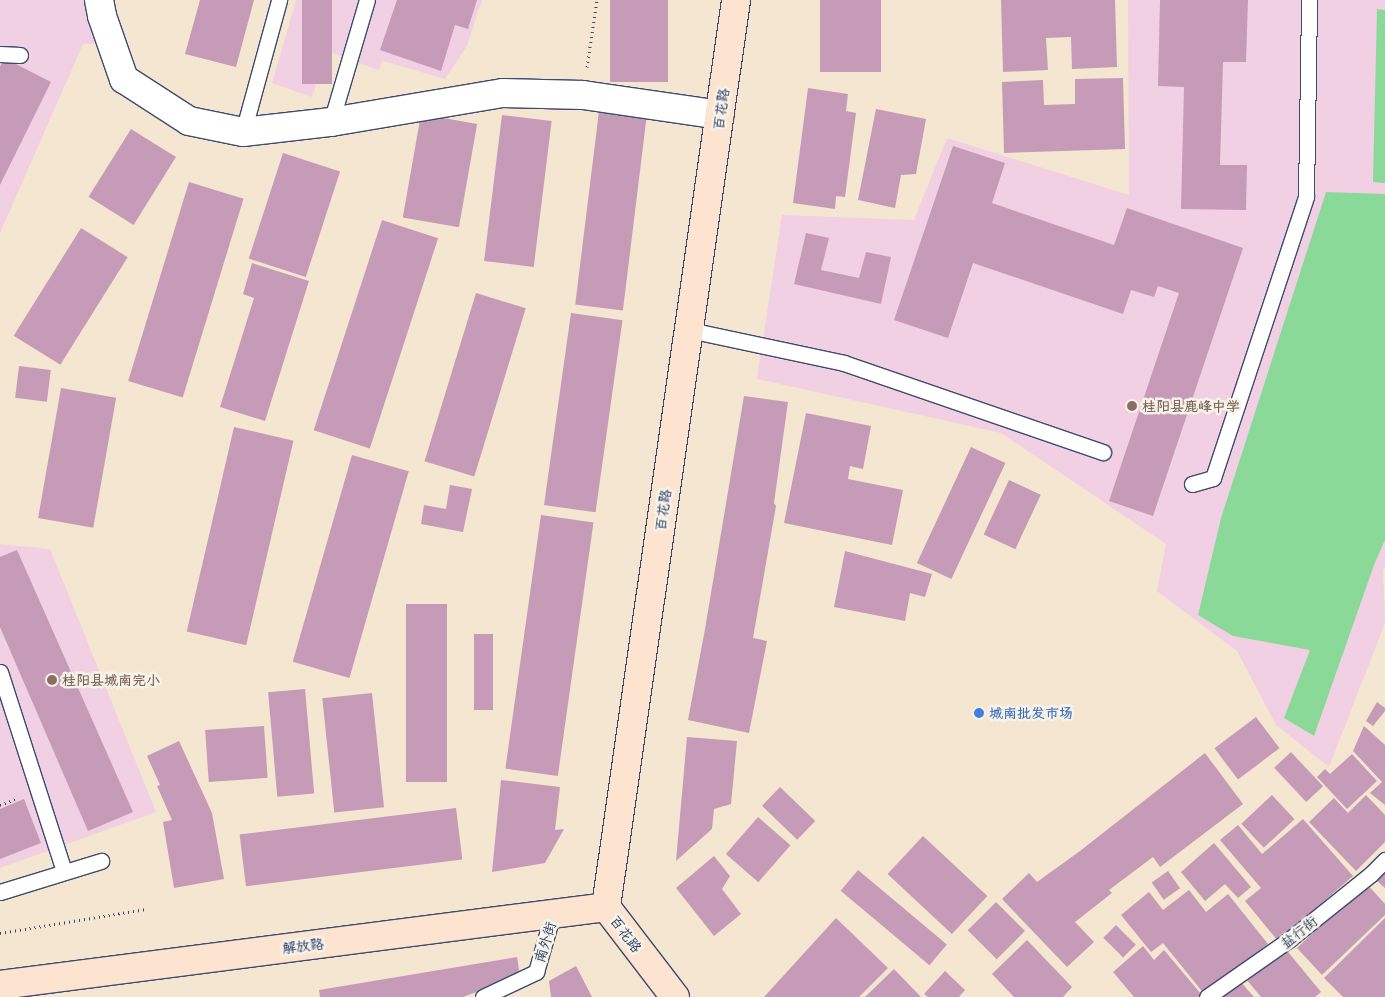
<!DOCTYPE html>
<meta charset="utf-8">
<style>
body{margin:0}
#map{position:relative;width:1385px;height:997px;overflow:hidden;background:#f5e6d1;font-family:"Shantell Sans","LXGW WenKai TC",sans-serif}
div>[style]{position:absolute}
.built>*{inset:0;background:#f1d0e3}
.green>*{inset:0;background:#8bd998}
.building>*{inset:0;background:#c59bb7;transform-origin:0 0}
.path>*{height:3px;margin-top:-1.5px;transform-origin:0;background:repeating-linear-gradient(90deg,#3c4a6f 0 1px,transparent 0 5px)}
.roads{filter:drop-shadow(1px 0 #3c4a6f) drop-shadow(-1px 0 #3c4a6f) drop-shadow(0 1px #3c4a6f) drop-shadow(0 -1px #3c4a6f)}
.lane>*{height:15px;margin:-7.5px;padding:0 7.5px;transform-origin:7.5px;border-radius:7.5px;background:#fff}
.street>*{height:28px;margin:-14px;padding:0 14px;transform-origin:14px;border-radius:14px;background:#fff}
.secondary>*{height:28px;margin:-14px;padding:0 14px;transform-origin:14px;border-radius:14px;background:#fde4d0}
.dots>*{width:14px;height:14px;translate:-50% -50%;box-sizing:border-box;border:2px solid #f7f3e8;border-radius:50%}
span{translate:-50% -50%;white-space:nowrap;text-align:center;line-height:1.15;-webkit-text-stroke:5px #f7f3e8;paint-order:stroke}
.street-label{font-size:14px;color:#1b2f5e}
.education-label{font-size:14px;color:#785e54;font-weight:700}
.left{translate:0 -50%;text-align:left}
.shop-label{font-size:14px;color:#366cbe;font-weight:700}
</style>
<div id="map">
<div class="built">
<div style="clip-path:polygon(0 0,89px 0,97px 43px,83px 44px,0 233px)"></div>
<div style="clip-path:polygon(296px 0,482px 0,467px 46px,445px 79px,383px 61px,378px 70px,327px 51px,312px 97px,272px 83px)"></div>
<div style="clip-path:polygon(1128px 0,1385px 0,1385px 567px,1383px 570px,1385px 623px,1329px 767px,1276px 725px,1237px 651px,1157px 591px,1166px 544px,1001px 433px,757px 379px,782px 215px,914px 220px,947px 138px,1129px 195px)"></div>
<div style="clip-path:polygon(0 544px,50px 549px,156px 812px,0 868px)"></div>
</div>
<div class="green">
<div style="clip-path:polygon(1377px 9px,1385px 10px,1385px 183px,1373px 182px)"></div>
<div style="clip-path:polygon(1326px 192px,1385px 194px,1385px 540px,1374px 565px,1314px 736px,1284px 718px,1310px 650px,1233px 636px,1198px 615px,1221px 518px)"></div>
</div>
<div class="building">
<div style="clip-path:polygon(200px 0,254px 0,236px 67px,185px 54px)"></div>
<div style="left:302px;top:0;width:30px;height:84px"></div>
<div style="clip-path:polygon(397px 0,477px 0,468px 29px,455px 25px,441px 71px,380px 50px)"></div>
<div style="left:610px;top:0;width:58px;height:82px"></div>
<div style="left:820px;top:0;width:61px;height:72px"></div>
<div style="clip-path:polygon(1001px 0,1115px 0,1117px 67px,1072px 69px,1071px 37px,1046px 38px,1048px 70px,1003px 72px)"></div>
<div style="clip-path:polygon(1160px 0,1248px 0,1246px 62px,1223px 62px,1220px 165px,1247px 165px,1246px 210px,1181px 209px,1184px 87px,1158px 86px)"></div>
<div style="clip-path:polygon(4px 58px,51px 82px,0 185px,0 67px)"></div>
<div style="clip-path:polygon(1123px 78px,1125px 149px,1004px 153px,1002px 82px,1043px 80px,1044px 105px,1075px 104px,1075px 79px)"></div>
<div style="clip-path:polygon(808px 88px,848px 94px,846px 111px,856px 113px,845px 197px,836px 196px,835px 209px,793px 203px)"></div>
<div style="clip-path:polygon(876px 109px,926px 119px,916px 174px,901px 175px,895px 208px,858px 200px)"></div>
<div style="left:599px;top:111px;width:48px;height:195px;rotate:7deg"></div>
<div style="left:421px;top:114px;width:57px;height:105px;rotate:10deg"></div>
<div style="left:502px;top:115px;width:50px;height:147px;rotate:7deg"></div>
<div style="left:131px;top:129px;width:53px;height:80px;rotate:32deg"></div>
<div style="clip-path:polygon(953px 146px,1005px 163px,992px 203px,1114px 245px,1127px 208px,1243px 248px,1153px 516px,1109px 501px,1179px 293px,1158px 286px,1154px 297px,1131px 290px,1123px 314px,973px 263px,948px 338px,894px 320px)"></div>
<div style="left:283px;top:153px;width:60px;height:111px;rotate:18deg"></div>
<div style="left:189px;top:182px;width:57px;height:208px;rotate:17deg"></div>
<div style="left:382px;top:220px;width:59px;height:221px;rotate:18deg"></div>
<div style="left:81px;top:228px;width:55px;height:127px;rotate:32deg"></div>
<div style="clip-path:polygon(806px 233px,829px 238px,821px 270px,859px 278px,866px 252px,891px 257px,881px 304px,794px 284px)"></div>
<div style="clip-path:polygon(252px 263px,309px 281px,265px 421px,220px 407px,254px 298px,243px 294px)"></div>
<div style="left:476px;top:293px;width:52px;height:176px;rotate:17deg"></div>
<div style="left:571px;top:313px;width:52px;height:194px;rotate:8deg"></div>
<div style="left:19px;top:366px;width:32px;height:32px;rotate:7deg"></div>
<div style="left:61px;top:388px;width:56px;height:132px;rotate:10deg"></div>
<div style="clip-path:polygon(744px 396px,788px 402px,774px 503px,776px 506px,753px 638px,767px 641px,749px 733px,688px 720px,705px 629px)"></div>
<div style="clip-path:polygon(806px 413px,871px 426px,863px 469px,850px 466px,848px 479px,903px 490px,892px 545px,784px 523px)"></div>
<div style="left:234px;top:427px;width:61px;height:210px;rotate:13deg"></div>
<div style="left:971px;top:447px;width:38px;height:128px;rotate:25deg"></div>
<div style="left:352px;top:455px;width:59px;height:215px;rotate:16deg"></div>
<div style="left:1009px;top:480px;width:35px;height:60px;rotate:25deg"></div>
<div style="clip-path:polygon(450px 485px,472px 489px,463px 532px,421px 524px,424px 505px,446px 509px)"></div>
<div style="left:541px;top:515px;width:53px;height:256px;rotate:8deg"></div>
<div style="clip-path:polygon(17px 550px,133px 812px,88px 831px,0 627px,0 557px)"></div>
<div style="clip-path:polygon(845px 551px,932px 574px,925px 597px,910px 593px,905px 621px,834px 607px)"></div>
<div style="left:406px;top:604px;width:41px;height:178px"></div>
<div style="left:474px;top:634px;width:19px;height:76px"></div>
<div style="left:305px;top:689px;width:105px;height:37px;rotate:85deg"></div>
<div style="left:372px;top:693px;width:115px;height:50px;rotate:84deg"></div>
<div style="clip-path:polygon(1377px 702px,1385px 708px,1385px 711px,1373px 726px,1366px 721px)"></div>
<div style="left:1256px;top:717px;width:39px;height:52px;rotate:53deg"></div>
<div style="left:264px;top:726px;width:52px;height:59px;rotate:86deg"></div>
<div style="clip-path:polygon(1364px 726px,1385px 745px,1385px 805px,1370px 793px,1382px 782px,1353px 751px)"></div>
<div style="clip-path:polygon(687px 737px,737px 741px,731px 804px,714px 809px,712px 829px,676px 861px)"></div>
<div style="clip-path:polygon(179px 741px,212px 813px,224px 879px,174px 888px,163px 822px,172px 820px,157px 786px,160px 785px,147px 756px)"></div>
<div style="left:1291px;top:752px;width:47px;height:23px;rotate:47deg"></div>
<div style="clip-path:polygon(1205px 753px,1243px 804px,1160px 867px,1153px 857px,1109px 890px,1112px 893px,1075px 922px,1094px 942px,1067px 967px,1002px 899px,1029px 873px,1037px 882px,1080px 851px)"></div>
<div style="clip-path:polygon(1352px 754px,1377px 781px,1347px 809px,1317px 777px,1325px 769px,1330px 774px)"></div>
<div style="clip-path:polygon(501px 780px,560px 787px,555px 830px,564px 829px,545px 863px,492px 872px)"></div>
<div style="left:780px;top:787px;width:49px;height:26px;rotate:44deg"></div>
<div style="left:1272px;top:795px;width:33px;height:42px;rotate:47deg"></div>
<div style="clip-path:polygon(1366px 795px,1385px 815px,1385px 842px,1356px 871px,1309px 822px,1334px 798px,1348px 813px)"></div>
<div style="clip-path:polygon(24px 799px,41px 843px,0 859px,0 809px)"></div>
<div style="left:456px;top:808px;width:52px;height:218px;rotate:83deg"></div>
<div style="left:758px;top:817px;width:43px;height:49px;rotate:41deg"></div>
<div style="clip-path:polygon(1303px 819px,1353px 876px,1278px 941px,1245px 901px,1261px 888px,1220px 840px,1238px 825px,1262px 854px)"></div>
<div style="left:923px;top:836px;width:88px;height:52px;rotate:43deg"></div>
<div style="clip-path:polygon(1214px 843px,1251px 887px,1238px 898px,1225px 884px,1205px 901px,1181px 872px)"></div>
<div style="clip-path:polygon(714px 856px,730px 876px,722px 889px,741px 914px,714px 936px,676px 888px)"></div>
<div style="left:858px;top:870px;width:116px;height:27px;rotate:40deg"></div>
<div style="clip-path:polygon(1385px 870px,1385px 888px,1376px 880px)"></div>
<div style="left:1168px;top:871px;width:21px;height:20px;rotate:55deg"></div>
<div style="clip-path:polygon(1366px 883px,1385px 904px,1385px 915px,1322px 975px,1297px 948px)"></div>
<div style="clip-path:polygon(1189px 890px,1206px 912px,1228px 894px,1268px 944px,1205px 995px,1163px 943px,1151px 952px,1121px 915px,1149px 892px,1163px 910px)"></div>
<div style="left:996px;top:902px;width:41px;height:40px;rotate:45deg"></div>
<div style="clip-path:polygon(836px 918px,888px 968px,859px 997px,764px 997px)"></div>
<div style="clip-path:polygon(1385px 918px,1385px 997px,1343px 997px,1324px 978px)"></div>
<div style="left:1116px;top:925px;width:28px;height:18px;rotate:45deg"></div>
<div style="clip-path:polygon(1027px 940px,1072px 987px,1063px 997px,1014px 997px,992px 974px)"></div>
<div style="clip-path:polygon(1143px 946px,1154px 960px,1164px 950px,1201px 994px,1198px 997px,1134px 997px,1113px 972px)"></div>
<div style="clip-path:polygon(1284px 947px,1321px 992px,1315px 997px,1261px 997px,1246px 979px)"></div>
<div style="clip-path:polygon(517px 957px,520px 976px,463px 997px,320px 997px,319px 990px)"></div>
<div style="clip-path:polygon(576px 966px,592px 997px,551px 997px,549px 981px)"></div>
<div style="clip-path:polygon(894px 969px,921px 997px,865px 997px)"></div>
<div style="clip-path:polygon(945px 971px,965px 990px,959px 997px,928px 997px,924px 994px)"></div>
<div style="clip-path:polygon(1239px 980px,1254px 997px,1220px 997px)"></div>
</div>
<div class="path">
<div style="left:587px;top:67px;width:68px;rotate:-81.5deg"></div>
<div style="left:0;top:805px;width:17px;rotate:-21deg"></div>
<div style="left:0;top:933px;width:148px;rotate:-9.3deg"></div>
</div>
<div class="roads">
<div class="lane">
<div style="left:0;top:54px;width:20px;rotate:3deg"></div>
<div style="left:331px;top:122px;width:127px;rotate:-73.6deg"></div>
<div style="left:243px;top:132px;width:137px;rotate:-74.7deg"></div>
<div style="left:689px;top:330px;width:158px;rotate:12deg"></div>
<div style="left:844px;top:363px;width:274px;rotate:19deg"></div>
<div style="left:1192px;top:484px;width:22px;rotate:-16deg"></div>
<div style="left:1213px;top:478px;width:297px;rotate:-71.7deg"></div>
<div style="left:1306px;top:196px;width:196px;rotate:-89.1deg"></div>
<div style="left:0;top:672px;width:209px;rotate:72.2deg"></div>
<div style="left:0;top:892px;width:106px;rotate:-17.1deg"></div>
<div style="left:483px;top:997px;width:59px;rotate:-25.3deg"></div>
<div style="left:536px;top:972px;width:61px;rotate:-73.9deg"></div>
<div style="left:1207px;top:997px;width:101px;rotate:-34.9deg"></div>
<div style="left:1290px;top:939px;width:104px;rotate:-38.7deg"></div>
<div style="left:1371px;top:874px;width:20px;rotate:-45deg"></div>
</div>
<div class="street">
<div style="left:99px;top:0;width:16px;rotate:79deg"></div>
<div style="left:102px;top:16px;width:67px;rotate:70.8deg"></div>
<div style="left:124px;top:79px;width:77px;rotate:32.9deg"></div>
<div style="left:189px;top:121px;width:55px;rotate:11.5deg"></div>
<div style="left:243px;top:132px;width:89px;rotate:-6.5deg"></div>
<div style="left:331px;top:122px;width:174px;rotate:-9.6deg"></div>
<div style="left:503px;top:93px;width:80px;rotate:1.4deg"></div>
<div style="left:583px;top:95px;width:138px;rotate:8.3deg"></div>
</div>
<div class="secondary">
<div style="left:0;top:985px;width:611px;rotate:-7.33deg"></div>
<div style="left:675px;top:997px;width:113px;rotate:-127.5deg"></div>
<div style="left:606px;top:907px;width:916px;rotate:-81.84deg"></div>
</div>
</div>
<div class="dots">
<div style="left:1132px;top:406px;background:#8d6e63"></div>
<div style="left:52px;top:680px;background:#8d6e63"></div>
<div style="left:979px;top:713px;background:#3f7fe0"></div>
</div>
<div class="street-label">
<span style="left:721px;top:109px;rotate:-82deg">百花路</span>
<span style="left:663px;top:510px;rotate:-82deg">百花路</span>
<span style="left:1299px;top:932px;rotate:-38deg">盐行街</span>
<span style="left:626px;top:934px;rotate:53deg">百花路</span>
<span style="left:545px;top:942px;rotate:-73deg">南外街</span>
<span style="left:303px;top:946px;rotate:-7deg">解放路</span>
</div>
<div class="education-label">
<span class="left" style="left:1142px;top:406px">桂阳县鹿峰中学</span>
<span class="left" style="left:62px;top:680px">桂阳县城南完小</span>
</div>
<div class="shop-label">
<span class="left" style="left:989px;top:713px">城南批发市场</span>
</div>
</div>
